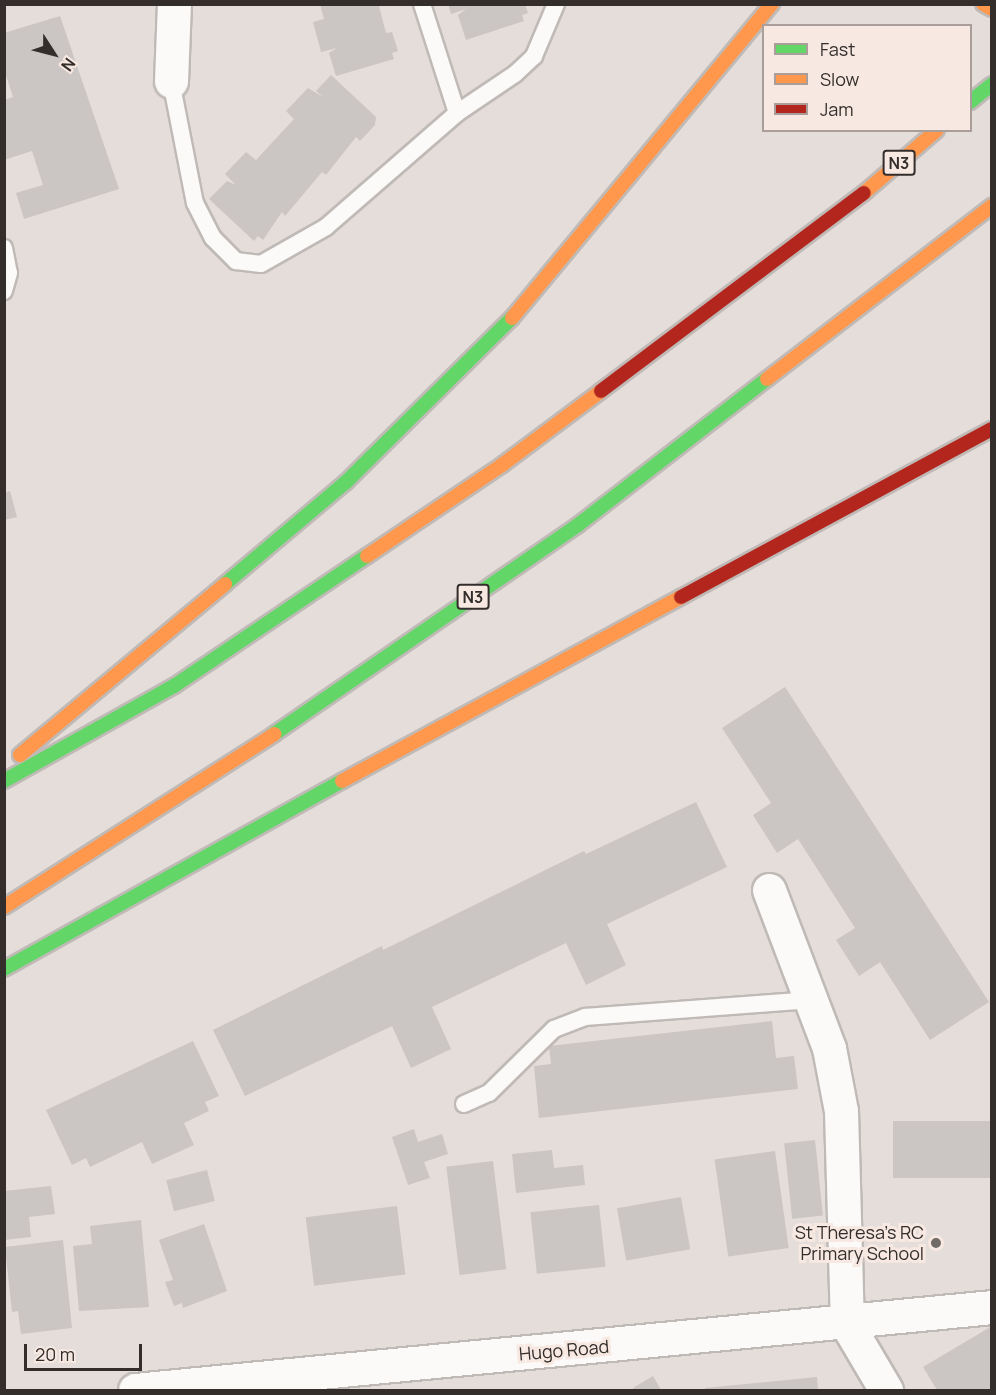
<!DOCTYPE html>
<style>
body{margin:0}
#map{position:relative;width:996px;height:1395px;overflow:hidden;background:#e5ddda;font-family:Manrope,sans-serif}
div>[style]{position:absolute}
.building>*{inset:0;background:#cbc5c3;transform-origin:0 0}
.roads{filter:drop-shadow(2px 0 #c0bab7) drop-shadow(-2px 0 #c0bab7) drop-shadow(0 2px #c0bab7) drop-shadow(0 -2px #c0bab7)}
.lane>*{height:16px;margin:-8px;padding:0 8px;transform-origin:8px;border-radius:8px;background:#fbfaf9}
.street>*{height:33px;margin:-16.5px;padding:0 16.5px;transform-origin:16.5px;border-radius:16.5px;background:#fbfaf9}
.fast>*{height:14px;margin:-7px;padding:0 7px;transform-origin:7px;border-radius:7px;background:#63d668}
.slow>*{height:14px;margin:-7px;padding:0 7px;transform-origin:7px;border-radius:7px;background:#ff974d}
.jam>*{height:14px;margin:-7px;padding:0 7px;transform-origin:7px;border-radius:7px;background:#b3261e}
.dots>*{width:16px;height:16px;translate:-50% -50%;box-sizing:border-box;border:3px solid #f7e9e2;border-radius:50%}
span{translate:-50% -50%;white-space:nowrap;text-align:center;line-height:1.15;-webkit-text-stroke:6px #f7e9e2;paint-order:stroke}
.shield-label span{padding:2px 4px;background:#f7e9e2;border:2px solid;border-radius:4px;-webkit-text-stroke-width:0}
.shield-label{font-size:16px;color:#332e2b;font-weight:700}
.poi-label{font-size:18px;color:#332e2b}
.right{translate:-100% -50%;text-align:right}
.street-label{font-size:18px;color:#332e2b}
.frame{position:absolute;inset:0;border:6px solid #332e2b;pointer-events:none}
.legend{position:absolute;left:762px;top:24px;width:210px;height:108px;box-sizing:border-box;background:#f7e9e2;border:2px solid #a99e99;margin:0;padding:8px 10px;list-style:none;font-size:18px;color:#332e2b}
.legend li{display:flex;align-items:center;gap:12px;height:30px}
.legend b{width:30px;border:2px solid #a99e99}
.north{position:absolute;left:24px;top:24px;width:60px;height:60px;-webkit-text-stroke:4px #f7e9e2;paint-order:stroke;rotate:126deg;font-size:16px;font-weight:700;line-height:24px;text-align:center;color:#332e2b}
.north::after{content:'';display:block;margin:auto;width:21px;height:27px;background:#332e2b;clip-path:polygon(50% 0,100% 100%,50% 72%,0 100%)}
.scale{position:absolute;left:24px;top:1344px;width:118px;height:27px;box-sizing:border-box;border:3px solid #332e2b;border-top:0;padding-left:8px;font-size:18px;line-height:21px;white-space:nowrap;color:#332e2b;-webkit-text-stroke:4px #f7e9e2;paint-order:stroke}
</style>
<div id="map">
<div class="building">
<div style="clip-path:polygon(320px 4px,383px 4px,379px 6px,386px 33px,392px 32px,398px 51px,392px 53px,394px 59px,336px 76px,329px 53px,337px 48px,321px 52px,313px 22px,324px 19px)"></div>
<div style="clip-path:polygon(448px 4px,525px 4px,528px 13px,522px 15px,524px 21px,466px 40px,458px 15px,466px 9px,451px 14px)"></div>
<div style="clip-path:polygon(60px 16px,119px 189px,24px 219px,16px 193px,43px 185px,32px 151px,4px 160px,4px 100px,13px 97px,4px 69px,4px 33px)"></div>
<div style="clip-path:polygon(331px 75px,376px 117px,375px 125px,360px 141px,356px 137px,326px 175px,322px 172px,285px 216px,282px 212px,263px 240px,258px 236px,254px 241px,209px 199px,227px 181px,236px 185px,225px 174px,246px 152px,256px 160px,294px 119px,286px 111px,308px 88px,323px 97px,316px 91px)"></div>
<div style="clip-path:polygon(10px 491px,17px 517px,4px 520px,4px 493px)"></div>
<div style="clip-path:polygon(785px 687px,989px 1002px,930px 1040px,880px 962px,859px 976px,836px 940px,855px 928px,798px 839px,777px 853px,753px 815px,771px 803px,722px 728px)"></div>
<div style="clip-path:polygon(696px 802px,727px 867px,607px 924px,626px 965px,586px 985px,566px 943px,432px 1007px,451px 1049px,411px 1068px,392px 1026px,245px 1096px,213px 1030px,382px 946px,383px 950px,584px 851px,586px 854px)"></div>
<div style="clip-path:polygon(772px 1021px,776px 1058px,794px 1056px,798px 1089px,539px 1118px,534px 1066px,551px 1064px,549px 1046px)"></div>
<div style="clip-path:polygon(193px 1041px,219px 1096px,205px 1102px,209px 1111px,184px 1123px,194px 1145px,152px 1164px,142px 1142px,90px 1167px,86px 1158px,72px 1165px,46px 1110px)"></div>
<div style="left:992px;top:1121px;width:57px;height:99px;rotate:90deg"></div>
<div style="clip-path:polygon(414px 1129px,418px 1142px,442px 1134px,448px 1154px,424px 1162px,430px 1178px,408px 1185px,392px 1137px)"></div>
<div style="left:815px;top:1140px;width:76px;height:31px;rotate:84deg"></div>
<div style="clip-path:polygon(552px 1150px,554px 1168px,583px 1165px,585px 1185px,516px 1193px,512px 1154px)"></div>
<div style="left:775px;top:1151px;width:98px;height:61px;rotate:82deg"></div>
<div style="left:493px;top:1161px;width:109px;height:47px;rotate:83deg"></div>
<div style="left:207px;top:1170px;width:32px;height:42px;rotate:76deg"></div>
<div style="clip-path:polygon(51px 1186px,55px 1214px,29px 1217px,31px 1237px,4px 1240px,4px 1191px)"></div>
<div style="left:681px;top:1197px;width:53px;height:65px;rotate:80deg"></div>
<div style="left:599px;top:1205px;width:62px;height:69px;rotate:84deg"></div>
<div style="left:397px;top:1206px;width:69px;height:92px;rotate:83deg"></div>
<div style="clip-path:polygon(141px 1220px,149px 1307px,79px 1311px,73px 1246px,92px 1244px,90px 1226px)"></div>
<div style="clip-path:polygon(204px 1224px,227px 1291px,183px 1308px,182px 1303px,174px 1306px,165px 1282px,173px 1280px,159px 1240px)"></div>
<div style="clip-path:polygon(63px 1240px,72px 1328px,21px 1334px,18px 1311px,12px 1312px,5px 1247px)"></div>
<div style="clip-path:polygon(992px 1326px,992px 1390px,937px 1390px,923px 1367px)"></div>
<div style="clip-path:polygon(653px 1376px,661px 1390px,634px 1390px,633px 1388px)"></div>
<div style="clip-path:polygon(817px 1377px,818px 1390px,705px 1390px,705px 1388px)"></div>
</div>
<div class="roads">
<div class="lane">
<div style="left:422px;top:4px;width:114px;rotate:72.2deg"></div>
<div style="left:171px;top:81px;width:124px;rotate:78.9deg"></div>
<div style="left:195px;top:203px;width:39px;rotate:63deg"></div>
<div style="left:213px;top:238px;width:33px;rotate:45deg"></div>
<div style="left:236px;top:261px;width:25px;rotate:7deg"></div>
<div style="left:261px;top:264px;width:75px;rotate:-29.6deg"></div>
<div style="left:326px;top:227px;width:174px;rotate:-41deg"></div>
<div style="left:457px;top:113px;width:70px;rotate:-33.9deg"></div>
<div style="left:515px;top:74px;width:26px;rotate:-43deg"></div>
<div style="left:534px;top:56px;width:56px;rotate:-67.1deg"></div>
<div style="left:4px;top:248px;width:25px;rotate:79deg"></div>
<div style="left:9px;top:273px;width:19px;rotate:106deg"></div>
<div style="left:464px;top:1104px;width:27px;rotate:-24deg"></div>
<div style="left:489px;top:1093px;width:91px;rotate:-44.6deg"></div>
<div style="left:554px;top:1029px;width:34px;rotate:-21deg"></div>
<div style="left:586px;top:1017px;width:228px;rotate:-4.3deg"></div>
</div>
<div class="street">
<div style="left:171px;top:81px;width:77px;rotate:-87.8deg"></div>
<div style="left:769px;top:890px;width:169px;rotate:69.2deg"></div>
<div style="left:829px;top:1048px;width:64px;rotate:79.2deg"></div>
<div style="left:841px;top:1111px;width:213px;rotate:88.4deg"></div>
<div style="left:847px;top:1324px;width:77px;rotate:59.4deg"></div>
<div style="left:135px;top:1390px;width:861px;rotate:-5.53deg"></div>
</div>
<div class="fast">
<div style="left:970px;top:102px;width:28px;rotate:-39deg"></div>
<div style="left:225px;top:584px;width:158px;rotate:-40.1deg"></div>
<div style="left:346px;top:482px;width:233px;rotate:-44.7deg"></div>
<div style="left:274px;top:734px;width:369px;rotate:-34.5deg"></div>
<div style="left:578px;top:525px;width:239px;rotate:-37.7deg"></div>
<div style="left:4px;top:781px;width:195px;rotate:-29.2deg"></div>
<div style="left:174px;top:686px;width:233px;rotate:-34deg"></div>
<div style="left:4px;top:969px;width:387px;rotate:-29.1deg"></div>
</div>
<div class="slow">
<div style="left:983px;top:4px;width:10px;rotate:29deg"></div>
<div style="left:864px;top:193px;width:96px;rotate:-40.8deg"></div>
<div style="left:512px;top:318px;width:408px;rotate:-50.4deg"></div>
<div style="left:767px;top:379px;width:284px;rotate:-37.6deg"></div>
<div style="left:367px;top:556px;width:163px;rotate:-34deg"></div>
<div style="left:502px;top:465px;width:124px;rotate:-36.8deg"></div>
<div style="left:20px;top:755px;width:267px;rotate:-39.8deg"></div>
<div style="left:342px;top:781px;width:386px;rotate:-28.5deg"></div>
<div style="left:4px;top:907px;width:321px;rotate:-32.6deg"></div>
</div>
<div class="jam">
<div style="left:601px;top:391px;width:329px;rotate:-37deg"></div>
<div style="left:681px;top:597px;width:353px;rotate:-28.4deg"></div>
</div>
</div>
<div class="dots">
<div style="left:936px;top:1243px;background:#716b68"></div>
</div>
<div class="shield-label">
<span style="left:899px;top:163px">N3</span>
<span style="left:473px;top:597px">N3</span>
</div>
<div class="poi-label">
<span class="right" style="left:924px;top:1243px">St Theresa's RC<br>Primary School</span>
</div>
<div class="street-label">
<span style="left:564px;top:1350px;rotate:-5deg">Hugo Road</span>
</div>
<div class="frame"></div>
<ul class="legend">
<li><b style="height:8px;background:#63d668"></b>Fast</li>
<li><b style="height:8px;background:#ff974d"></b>Slow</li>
<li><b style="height:8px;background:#b3261e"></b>Jam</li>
</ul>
<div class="north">N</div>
<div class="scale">20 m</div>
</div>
